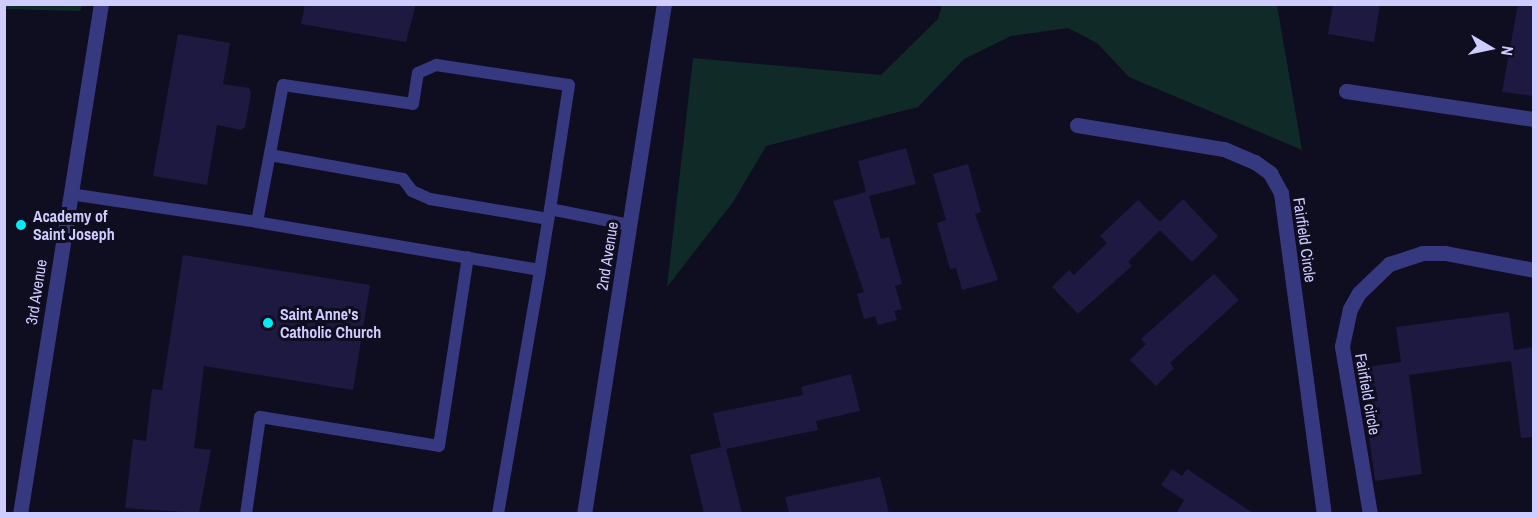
<!DOCTYPE html>
<style>
body{margin:0}
#map{position:relative;width:1538px;height:518px;overflow:hidden;background:#0f0d20;font-family:"Archivo Narrow",sans-serif}
div>[style]{position:absolute}
.green>*{inset:0;background:#102a28}
.building>*{inset:0;background:#1e1941}
.service>*{height:12px;margin:-6px;padding:0 6px;transform-origin:6px;border-radius:6px;background:#373980}
.minor>*{height:15px;margin:-7.5px;padding:0 7.5px;transform-origin:7.5px;border-radius:7.5px;background:#373980}
.tertiary>*{height:15px;margin:-7.5px;padding:0 7.5px;transform-origin:7.5px;border-radius:7.5px;background:#373980}
.dots>*{width:16px;height:16px;translate:-50% -50%;box-sizing:border-box;border:3px solid #0f0d20;border-radius:50%}
span{translate:-50% -50%;white-space:nowrap;text-align:center;line-height:1.15;-webkit-text-stroke:6px #0f0d20;paint-order:stroke}
.poi-label{font-size:16px;color:#cfccff;font-weight:700}
.left{translate:0 -50%;text-align:left}
.street-label{font-size:16px;color:#cfccff}
.frame{position:absolute;inset:0;border:6px solid #cfccff;pointer-events:none}
.north{position:absolute;left:1460px;top:18px;width:60px;height:60px;-webkit-text-stroke:4px #0f0d20;paint-order:stroke;rotate:99deg;font-size:16px;font-weight:700;line-height:24px;text-align:center;color:#cfccff}
.north::after{content:'';display:block;margin:auto;width:21px;height:27px;background:#cfccff;clip-path:polygon(50% 0,100% 100%,50% 72%,0 100%)}
</style>
<div id="map">
<div class="green">
<div style="clip-path:polygon(5px 4px,81px 4px,82px 5px,80px 11px,5px 9px)"></div>
<div style="clip-path:polygon(942px 5px,1277px 5px,1302px 150px,1129px 77px,1097px 43px,1068px 28px,1011px 36px,964px 59px,918px 107px,766px 146px,733px 202px,667px 287px,693px 58px,881px 75px,938px 19px)"></div>
</div>
<div class="building">
<div style="clip-path:polygon(305px 4px,416px 4px,406px 42px,301px 24px)"></div>
<div style="clip-path:polygon(1333px 4px,1380px 4px,1374px 42px,1328px 34px)"></div>
<div style="clip-path:polygon(1518px 4px,1533px 4px,1533px 96px,1502px 92px)"></div>
<div style="clip-path:polygon(178px 34px,230px 43px,223px 84px,249px 88px,251px 93px,245px 127px,241px 130px,217px 125px,207px 185px,153px 176px)"></div>
<div style="clip-path:polygon(906px 148px,916px 184px,869px 196px,881px 239px,889px 237px,902px 284px,895px 286px,902px 309px,894px 311px,897px 320px,878px 325px,875px 316px,864px 319px,857px 294px,864px 292px,833px 201px,866px 192px,858px 161px)"></div>
<div style="clip-path:polygon(968px 164px,981px 212px,975px 214px,998px 280px,962px 290px,956px 268px,950px 269px,937px 223px,946px 220px,933px 174px)"></div>
<div style="clip-path:polygon(1183px 199px,1218px 236px,1192px 262px,1160px 230px,1128px 262px,1132px 266px,1078px 314px,1052px 287px,1069px 270px,1074px 275px,1107px 243px,1100px 236px,1138px 200px,1160px 222px)"></div>
<div style="clip-path:polygon(183px 255px,370px 285px,353px 390px,204px 366px,194px 448px,211px 450px,199px 513px,125px 508px,133px 439px,146px 441px,152px 389px,162px 390px)"></div>
<div style="clip-path:polygon(1214px 274px,1239px 300px,1170px 363px,1174px 368px,1156px 386px,1130px 360px,1146px 344px,1141px 339px)"></div>
<div style="clip-path:polygon(1509px 312px,1514px 350px,1533px 347px,1533px 437px,1521px 438px,1511px 361px,1409px 375px,1422px 474px,1375px 481px,1360px 368px,1401px 362px,1396px 327px)"></div>
<div style="clip-path:polygon(851px 374px,860px 411px,816px 421px,818px 430px,726px 449px,742px 513px,704px 513px,690px 455px,721px 447px,713px 413px,803px 395px,801px 387px)"></div>
<div style="clip-path:polygon(1172px 469px,1182px 476px,1187px 469px,1253px 513px,1176px 513px,1184px 500px,1161px 485px)"></div>
<div style="clip-path:polygon(880px 477px,889px 513px,789px 513px,785px 497px)"></div>
</div>
<div class="service">
<div style="left:270px;top:155px;width:135px;rotate:10.2deg"></div>
<div style="left:403px;top:179px;width:15px;rotate:53deg"></div>
<div style="left:412px;top:191px;width:20px;rotate:24deg"></div>
<div style="left:430px;top:199px;width:120px;rotate:9.6deg"></div>
<div style="left:70px;top:194px;width:189px;rotate:8.5deg"></div>
<div style="left:550px;top:209px;width:62px;rotate:99.3deg"></div>
<div style="left:540px;top:270px;width:287px;rotate:-170.4deg"></div>
<div style="left:257px;top:222px;width:139px;rotate:-79.3deg"></div>
<div style="left:283px;top:85px;width:131px;rotate:8.3deg"></div>
<div style="left:413px;top:104px;width:31px;rotate:-81deg"></div>
<div style="left:418px;top:73px;width:20px;rotate:-24deg"></div>
<div style="left:436px;top:65px;width:134px;rotate:8.6deg"></div>
<div style="left:569px;top:85px;width:125px;rotate:98.7deg"></div>
<div style="left:550px;top:209px;width:82px;rotate:11.3deg"></div>
<div style="left:246px;top:514px;width:98px;rotate:-81.8deg"></div>
<div style="left:260px;top:417px;width:181px;rotate:9.2deg"></div>
<div style="left:439px;top:446px;width:191px;rotate:-81.3deg"></div>
<div style="left:498px;top:514px;width:248px;rotate:-80.2deg"></div>
</div>
<div class="minor">
<div style="left:1346px;top:91px;width:190px;rotate:8.5deg"></div>
<div style="left:1077px;top:125px;width:149px;rotate:9.3deg"></div>
<div style="left:1224px;top:149px;width:34px;rotate:23deg"></div>
<div style="left:1255px;top:162px;width:19px;rotate:36deg"></div>
<div style="left:1270px;top:173px;width:23px;rotate:61deg"></div>
<div style="left:1281px;top:193px;width:324px;rotate:82.4deg"></div>
<div style="left:20px;top:514px;width:516px;rotate:-80.98deg"></div>
<div style="left:1370px;top:514px;width:170px;rotate:-99.5deg"></div>
<div style="left:1342px;top:346px;width:38px;rotate:-78deg"></div>
<div style="left:1350px;top:309px;width:18px;rotate:-61deg"></div>
<div style="left:1359px;top:293px;width:42px;rotate:-44deg"></div>
<div style="left:1389px;top:264px;width:35px;rotate:-18deg"></div>
<div style="left:1422px;top:253px;width:23px"></div>
<div style="left:1445px;top:253px;width:91px;rotate:10.8deg"></div>
</div>
<div class="tertiary">
<div style="left:584px;top:514px;width:516px;rotate:-81.09deg"></div>
</div>
<div class="dots">
<div style="left:21px;top:225px;background:#00edf7"></div>
<div style="left:268px;top:323px;background:#00edf7"></div>
</div>
<div class="poi-label">
<span class="left" style="left:33px;top:225px">Academy of<br>Saint Joseph</span>
<span class="left" style="left:280px;top:323px">Saint Anne's<br>Catholic Church</span>
</div>
<div class="street-label">
<span style="left:1305px;top:240px;rotate:82deg">Fairfield Circle</span>
<span style="left:607px;top:256px;rotate:-81deg">2nd Avenue</span>
<span style="left:36px;top:292px;rotate:-81deg">3rd Avenue</span>
<span style="left:1368px;top:394px;rotate:80deg">Fairfield circle</span>
</div>
<div class="frame"></div>
<div class="north">N</div>
</div>
